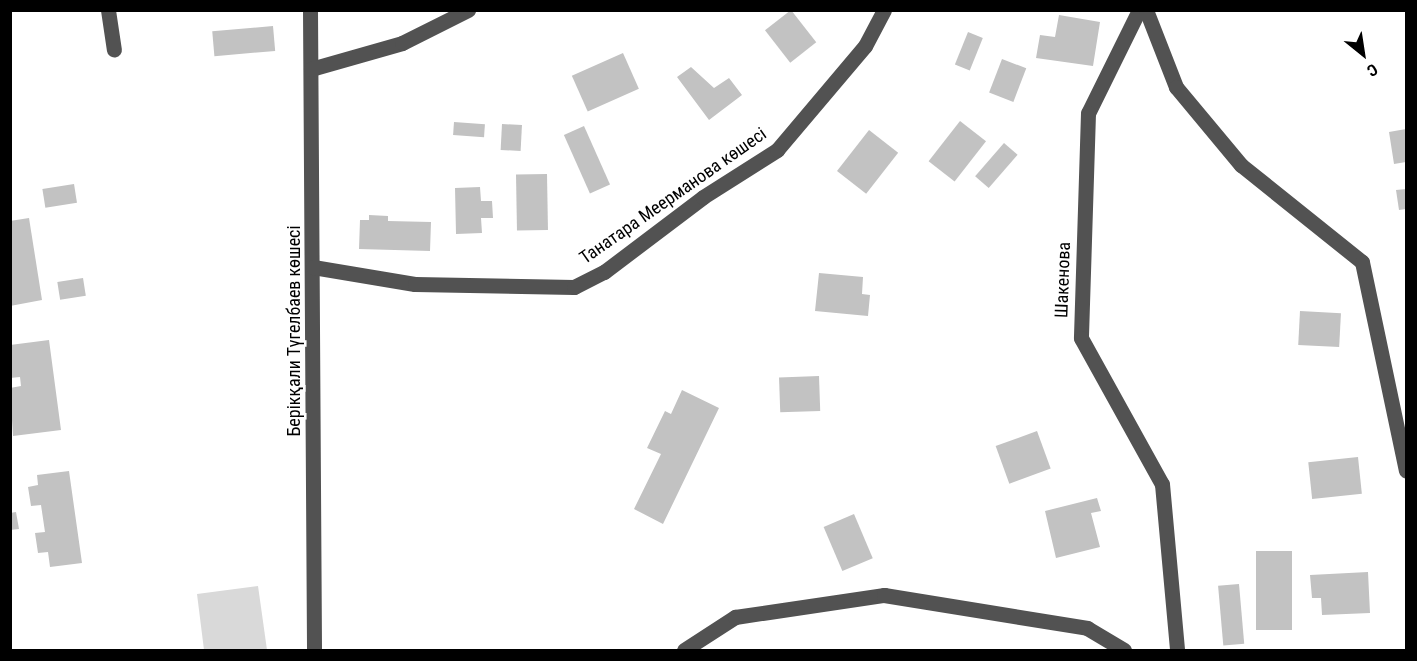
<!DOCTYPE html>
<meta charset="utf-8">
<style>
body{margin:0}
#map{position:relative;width:1417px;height:661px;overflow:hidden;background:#fff;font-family:"Roboto Condensed",sans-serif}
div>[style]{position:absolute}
.green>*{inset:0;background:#d9d9d9}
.building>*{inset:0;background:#c2c2c2;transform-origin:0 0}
.minor>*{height:15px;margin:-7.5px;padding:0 7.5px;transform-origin:7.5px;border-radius:7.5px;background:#525252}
span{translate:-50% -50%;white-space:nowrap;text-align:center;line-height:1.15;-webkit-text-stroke:5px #fff;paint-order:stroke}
.street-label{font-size:18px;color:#000}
.frame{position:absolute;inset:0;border:12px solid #000;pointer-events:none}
.north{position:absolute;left:1333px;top:24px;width:60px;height:60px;-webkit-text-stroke:4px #fff;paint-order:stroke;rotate:150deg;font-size:16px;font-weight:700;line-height:24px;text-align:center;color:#000}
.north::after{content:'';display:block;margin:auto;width:21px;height:27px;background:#000;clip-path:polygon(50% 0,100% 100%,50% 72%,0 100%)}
</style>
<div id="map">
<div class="green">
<div style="clip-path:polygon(258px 586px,267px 650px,204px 650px,197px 594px)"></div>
</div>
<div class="building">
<div style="left:791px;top:10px;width:41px;height:33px;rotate:52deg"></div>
<div style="clip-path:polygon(1059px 15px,1100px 22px,1093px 66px,1036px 58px,1040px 35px,1055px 37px)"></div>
<div style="left:273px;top:26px;width:25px;height:61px;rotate:85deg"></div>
<div style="left:968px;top:32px;width:16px;height:35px;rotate:22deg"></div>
<div style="left:623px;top:53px;width:39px;height:56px;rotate:66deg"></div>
<div style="left:1002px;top:59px;width:26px;height:36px;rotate:21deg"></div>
<div style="clip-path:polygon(691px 67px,714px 88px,729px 78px,742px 95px,709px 120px,677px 77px)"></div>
<div style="left:960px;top:121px;width:33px;height:51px;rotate:38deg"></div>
<div style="left:454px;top:122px;width:31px;height:13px;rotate:4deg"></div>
<div style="left:502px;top:124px;width:20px;height:26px;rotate:3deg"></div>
<div style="left:584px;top:126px;width:64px;height:22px;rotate:66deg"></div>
<div style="clip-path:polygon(1406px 129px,1406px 162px,1394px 164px,1389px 132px)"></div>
<div style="left:869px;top:130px;width:37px;height:52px;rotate:38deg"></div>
<div style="left:1004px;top:143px;width:18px;height:44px;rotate:41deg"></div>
<div style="left:547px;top:174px;width:56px;height:31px;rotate:89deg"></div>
<div style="left:74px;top:184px;width:19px;height:32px;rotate:81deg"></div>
<div style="clip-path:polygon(480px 187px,481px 201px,492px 201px,493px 218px,481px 218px,482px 233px,456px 234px,455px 188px)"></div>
<div style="clip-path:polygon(1406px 189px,1406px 209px,1399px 210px,1396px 190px)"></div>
<div style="clip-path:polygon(369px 215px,388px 216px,388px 221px,431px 222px,430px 251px,359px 249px,360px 220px,369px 220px)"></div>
<div style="clip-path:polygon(29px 218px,42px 300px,10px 306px,10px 221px)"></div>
<div style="clip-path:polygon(819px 273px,863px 277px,862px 294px,870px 295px,868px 316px,815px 311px)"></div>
<div style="left:83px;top:278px;width:18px;height:26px;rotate:81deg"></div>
<div style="left:1300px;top:311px;width:41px;height:34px;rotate:3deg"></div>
<div style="clip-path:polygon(49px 340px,61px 430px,13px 436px,10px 388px,21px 386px,20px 377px,10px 378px,10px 345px)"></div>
<div style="left:819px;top:376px;width:35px;height:40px;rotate:88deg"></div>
<div style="clip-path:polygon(682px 390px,719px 408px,663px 524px,634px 509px,661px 454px,647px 448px,665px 411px,671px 414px)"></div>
<div style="left:1037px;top:431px;width:40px;height:44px;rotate:70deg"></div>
<div style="left:1358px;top:457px;width:37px;height:50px;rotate:84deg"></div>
<div style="clip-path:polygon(69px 471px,82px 563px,50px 567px,48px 552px,38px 553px,35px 533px,45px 532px,41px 505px,31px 506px,28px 487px,38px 485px,37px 475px)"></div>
<div style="clip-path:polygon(1097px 498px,1101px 511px,1091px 513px,1100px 547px,1056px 558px,1045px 511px)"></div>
<div style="clip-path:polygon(16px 512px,19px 529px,10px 530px,10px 513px)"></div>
<div style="left:854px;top:514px;width:48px;height:33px;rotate:67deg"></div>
<div style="left:1256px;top:551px;width:36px;height:79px"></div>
<div style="clip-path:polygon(1368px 572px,1370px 613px,1322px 615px,1321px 598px,1312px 598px,1310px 575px)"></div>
<div style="left:1239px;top:584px;width:60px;height:21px;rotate:85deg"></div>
</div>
<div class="minor">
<div style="left:108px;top:10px;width:40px;rotate:81.5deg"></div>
<div style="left:310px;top:10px;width:640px;rotate:89.64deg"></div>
<div style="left:1139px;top:10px;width:115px;rotate:116.3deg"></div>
<div style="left:1088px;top:113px;width:225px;rotate:91.8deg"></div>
<div style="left:1081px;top:338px;width:167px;rotate:61deg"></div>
<div style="left:1162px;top:484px;width:167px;rotate:84.8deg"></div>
<div style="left:1146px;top:10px;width:83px;rotate:68.7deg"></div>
<div style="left:1176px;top:87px;width:102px;rotate:50.2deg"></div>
<div style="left:1241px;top:165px;width:155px;rotate:38.7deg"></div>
<div style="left:1362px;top:262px;width:213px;rotate:78.1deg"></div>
<div style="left:311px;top:69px;width:95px;rotate:-15.9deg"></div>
<div style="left:402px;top:43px;width:74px;rotate:-26.6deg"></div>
<div style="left:313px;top:267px;width:103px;rotate:9.5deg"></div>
<div style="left:415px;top:284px;width:159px;rotate:1.1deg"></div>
<div style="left:574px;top:287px;width:34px;rotate:-27deg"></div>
<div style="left:604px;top:272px;width:124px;rotate:-37.1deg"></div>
<div style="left:703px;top:197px;width:88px;rotate:-32.4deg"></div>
<div style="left:777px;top:150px;width:136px;rotate:-49.8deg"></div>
<div style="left:865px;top:46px;width:41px;rotate:-62.2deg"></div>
<div style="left:684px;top:650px;width:61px;rotate:-32.9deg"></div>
<div style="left:735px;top:617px;width:151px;rotate:-8.4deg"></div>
<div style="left:884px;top:595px;width:206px;rotate:9.2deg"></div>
<div style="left:1087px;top:628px;width:43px;rotate:30.7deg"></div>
</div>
<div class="street-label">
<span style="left:673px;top:196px;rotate:-35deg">Танатара Меерманова көшесі</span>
<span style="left:1063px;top:280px;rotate:-88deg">Шакенова</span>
<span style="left:294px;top:331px;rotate:-90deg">Берікқали Түгелбаев көшесі</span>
</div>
<div class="frame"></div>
<div class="north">С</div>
</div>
